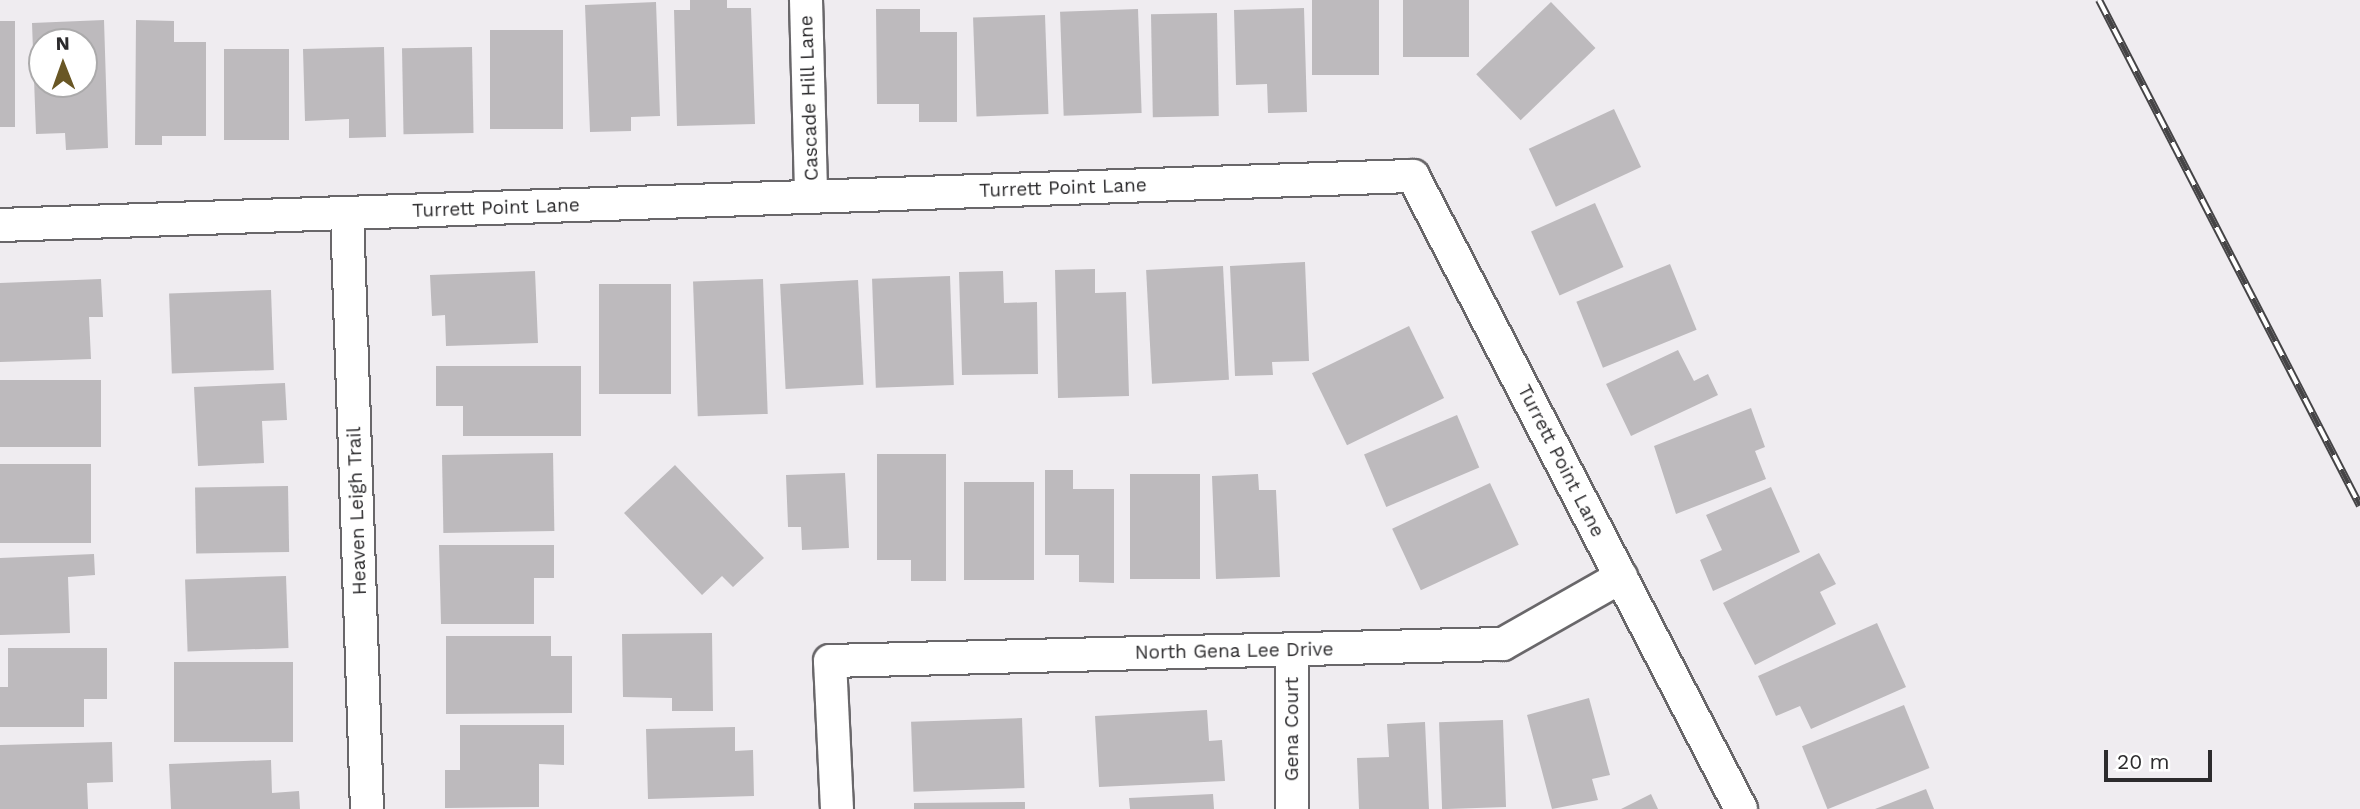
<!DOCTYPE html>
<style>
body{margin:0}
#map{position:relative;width:2360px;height:809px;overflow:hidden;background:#efecf0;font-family:"Work Sans",sans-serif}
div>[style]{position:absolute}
.building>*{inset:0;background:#bdbabd;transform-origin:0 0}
.roads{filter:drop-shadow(2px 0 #69676a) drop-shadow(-2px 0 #69676a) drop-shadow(0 2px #69676a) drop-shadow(0 -2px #69676a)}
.minor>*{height:32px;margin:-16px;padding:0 16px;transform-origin:16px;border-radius:16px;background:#fff}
.rail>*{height:8px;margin-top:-4px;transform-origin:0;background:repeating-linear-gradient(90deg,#fff 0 16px,#454446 0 32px);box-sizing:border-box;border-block:2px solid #454446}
span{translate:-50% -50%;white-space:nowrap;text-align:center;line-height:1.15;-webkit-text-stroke:5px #fff;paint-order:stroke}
.street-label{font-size:19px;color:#2c2b2d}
.north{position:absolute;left:28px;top:28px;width:70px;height:70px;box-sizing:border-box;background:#fff;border:2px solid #abaaab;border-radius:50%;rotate:359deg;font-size:19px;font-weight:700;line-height:28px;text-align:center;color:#2c2b2d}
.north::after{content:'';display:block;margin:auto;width:24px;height:32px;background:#695725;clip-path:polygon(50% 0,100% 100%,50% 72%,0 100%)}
.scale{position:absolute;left:2104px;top:750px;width:108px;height:32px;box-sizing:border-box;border:4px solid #2c2b2d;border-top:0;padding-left:9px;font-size:21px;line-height:24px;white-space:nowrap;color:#2c2b2d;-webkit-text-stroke:5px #fff;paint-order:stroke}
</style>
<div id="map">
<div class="building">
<div style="clip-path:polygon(690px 0,727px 0,727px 8px,751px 8px,755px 124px,677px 126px,674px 10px,690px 10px)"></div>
<div style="left:1312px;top:0;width:67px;height:75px"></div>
<div style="left:1403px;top:0;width:66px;height:57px"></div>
<div style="clip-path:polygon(656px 2px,660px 116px,631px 117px,631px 131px,590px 132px,585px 5px)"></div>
<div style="left:1551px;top:2px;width:64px;height:104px;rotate:46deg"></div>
<div style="clip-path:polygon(1304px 8px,1307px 112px,1268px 113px,1267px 84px,1236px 85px,1234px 10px)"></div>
<div style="clip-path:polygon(876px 9px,920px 9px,920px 32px,957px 32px,957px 122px,919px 122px,919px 104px,877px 104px)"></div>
<div style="left:1138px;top:9px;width:104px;height:78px;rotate:88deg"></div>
<div style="left:1217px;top:13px;width:103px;height:66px;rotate:89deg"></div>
<div style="left:1045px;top:15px;width:99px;height:72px;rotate:88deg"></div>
<div style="clip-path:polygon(evenodd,104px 20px,108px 148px,66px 150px,65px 133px,36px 134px,32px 23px,104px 20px,42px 42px,84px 42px,84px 84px,42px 84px,42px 42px)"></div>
<div style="clip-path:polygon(136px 20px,174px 21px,174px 42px,206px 42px,206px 136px,162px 136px,162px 145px,135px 145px)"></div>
<div style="left:0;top:21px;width:15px;height:106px"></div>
<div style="left:490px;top:30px;width:73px;height:99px"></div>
<div style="clip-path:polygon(384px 47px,386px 137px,349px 138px,349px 119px,305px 121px,303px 49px)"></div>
<div style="left:472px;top:47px;width:86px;height:70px;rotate:89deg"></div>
<div style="left:224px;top:49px;width:65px;height:91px"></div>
<div style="left:1614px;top:109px;width:64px;height:94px;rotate:65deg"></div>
<div style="left:1595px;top:203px;width:70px;height:70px;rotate:66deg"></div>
<div style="clip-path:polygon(1305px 262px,1309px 361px,1272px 362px,1273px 375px,1235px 376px,1230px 266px)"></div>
<div style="left:1670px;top:264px;width:71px;height:101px;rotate:68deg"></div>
<div style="left:1223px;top:266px;width:114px;height:77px;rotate:87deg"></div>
<div style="clip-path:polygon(1095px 269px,1095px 293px,1126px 292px,1129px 396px,1058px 398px,1055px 270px)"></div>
<div style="clip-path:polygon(535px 271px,538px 343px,446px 346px,445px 315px,432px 316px,430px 275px)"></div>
<div style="clip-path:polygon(1003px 271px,1004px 303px,1037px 302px,1038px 374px,962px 375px,959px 272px)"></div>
<div style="left:950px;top:276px;width:109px;height:78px;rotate:88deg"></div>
<div style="clip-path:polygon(101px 279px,103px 317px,89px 317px,91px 359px,0 362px,0 283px)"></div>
<div style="left:763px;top:279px;width:135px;height:70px;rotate:88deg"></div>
<div style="left:858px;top:280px;width:105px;height:78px;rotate:87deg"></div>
<div style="left:599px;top:284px;width:72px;height:110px"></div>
<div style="left:271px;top:290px;width:80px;height:102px;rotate:88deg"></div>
<div style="left:1409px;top:326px;width:80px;height:108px;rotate:64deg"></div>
<div style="clip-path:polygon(1678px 350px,1694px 381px,1708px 374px,1718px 395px,1631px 436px,1606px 384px)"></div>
<div style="clip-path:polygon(436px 366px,581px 366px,581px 436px,463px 436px,463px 406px,436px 406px)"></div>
<div style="left:0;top:380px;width:101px;height:67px"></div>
<div style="clip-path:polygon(285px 383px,287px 420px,262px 421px,264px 463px,198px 466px,194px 387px)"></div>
<div style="clip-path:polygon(1751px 408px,1765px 447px,1755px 451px,1766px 479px,1676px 514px,1654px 446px)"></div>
<div style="left:1457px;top:415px;width:57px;height:101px;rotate:67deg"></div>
<div style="left:553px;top:453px;width:78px;height:111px;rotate:89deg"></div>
<div style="clip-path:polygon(877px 454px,946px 454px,946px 581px,911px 581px,911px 560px,877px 560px)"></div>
<div style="left:91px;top:464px;width:79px;height:91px;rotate:90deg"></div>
<div style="clip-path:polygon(675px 465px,764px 558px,733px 587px,722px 576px,702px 595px,624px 513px)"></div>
<div style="clip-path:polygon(1045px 470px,1073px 470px,1073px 489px,1114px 489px,1114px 583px,1079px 582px,1079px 555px,1045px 555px)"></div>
<div style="clip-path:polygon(845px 473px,849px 548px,802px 550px,801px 527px,788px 527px,786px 475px)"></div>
<div style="left:1130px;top:474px;width:70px;height:105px"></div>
<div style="clip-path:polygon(1258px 474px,1259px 490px,1276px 490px,1280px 577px,1216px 579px,1212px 476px)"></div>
<div style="left:964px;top:482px;width:70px;height:98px"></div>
<div style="left:1490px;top:483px;width:68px;height:108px;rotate:65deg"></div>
<div style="left:288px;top:486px;width:66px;height:93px;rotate:89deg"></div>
<div style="clip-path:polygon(1771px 487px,1800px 552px,1713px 591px,1700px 560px,1722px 550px,1706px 515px)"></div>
<div style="clip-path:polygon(439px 545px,554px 545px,554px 578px,534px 578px,534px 624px,441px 624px)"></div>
<div style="clip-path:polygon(1819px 553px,1836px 584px,1820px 592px,1836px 624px,1755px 665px,1723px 603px)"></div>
<div style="clip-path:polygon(94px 554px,95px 575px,68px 577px,70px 633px,0 635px,0 558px)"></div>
<div style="left:286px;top:576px;width:72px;height:101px;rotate:88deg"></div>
<div style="clip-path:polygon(1877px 623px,1906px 687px,1811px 729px,1800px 706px,1776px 716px,1758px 676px)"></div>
<div style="clip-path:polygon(712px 633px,713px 711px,672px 711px,672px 698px,623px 697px,622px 634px)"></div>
<div style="clip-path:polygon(446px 636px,551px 636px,551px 656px,572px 656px,572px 713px,446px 714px)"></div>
<div style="clip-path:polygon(8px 648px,107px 648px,107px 699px,84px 699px,84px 727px,0 727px,0 687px,8px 687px)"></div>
<div style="left:174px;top:662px;width:119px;height:80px"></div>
<div style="clip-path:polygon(1589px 698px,1610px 775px,1592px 779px,1598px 800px,1552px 809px,1527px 715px)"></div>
<div style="left:1904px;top:705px;width:68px;height:110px;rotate:68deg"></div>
<div style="clip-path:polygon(1207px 710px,1209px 741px,1222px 740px,1225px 781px,1099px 787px,1095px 716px)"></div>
<div style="left:1022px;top:718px;width:70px;height:111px;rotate:88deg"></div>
<div style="left:1503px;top:720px;width:87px;height:64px;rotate:88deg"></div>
<div style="clip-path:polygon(1425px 722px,1429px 809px,1359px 809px,1357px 758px,1389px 757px,1387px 724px)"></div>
<div style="clip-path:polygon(460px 725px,564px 725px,564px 765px,539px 764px,539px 807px,445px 808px,445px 770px,460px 770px)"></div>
<div style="clip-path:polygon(735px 727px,735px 751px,753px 750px,754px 796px,648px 799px,646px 729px)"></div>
<div style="clip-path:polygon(112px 742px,113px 782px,87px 783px,88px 809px,0 809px,0 745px)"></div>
<div style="clip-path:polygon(271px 760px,272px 793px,299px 791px,300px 809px,171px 809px,169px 764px)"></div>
<div style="clip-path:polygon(1926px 789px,1934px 809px,1875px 809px)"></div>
<div style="clip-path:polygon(1213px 794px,1214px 809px,1130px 809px,1129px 798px)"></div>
<div style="clip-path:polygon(1651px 794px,1658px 809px,1621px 809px)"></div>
<div style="clip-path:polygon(1025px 802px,1025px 809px,914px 809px,914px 803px)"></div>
</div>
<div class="roads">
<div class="minor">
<div style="left:806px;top:0;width:197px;rotate:88.5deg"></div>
<div style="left:347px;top:213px;width:596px;rotate:88.08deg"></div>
<div style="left:0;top:225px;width:1414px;rotate:-1.99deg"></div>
<div style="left:1413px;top:176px;width:713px;rotate:62.61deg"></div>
<div style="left:837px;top:809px;width:148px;rotate:-92.7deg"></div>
<div style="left:830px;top:661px;width:673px;rotate:-1.45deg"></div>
<div style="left:1503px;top:644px;width:136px;rotate:-29.6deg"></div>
<div style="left:1292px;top:809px;width:160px;rotate:-90deg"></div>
</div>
</div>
<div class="rail">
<div style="left:2099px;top:0;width:569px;rotate:62.71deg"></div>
</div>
<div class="street-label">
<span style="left:809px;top:98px;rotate:-92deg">Cascade Hill Lane</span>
<span style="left:1063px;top:188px;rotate:-2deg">Turrett Point Lane</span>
<span style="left:496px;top:208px;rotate:-2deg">Turrett Point Lane</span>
<span style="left:1561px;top:461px;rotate:63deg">Turrett Point Lane</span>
<span style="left:357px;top:511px;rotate:-92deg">Heaven Leigh Trail</span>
<span style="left:1234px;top:651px;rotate:-1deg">North Gena Lee Drive</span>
<span style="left:1292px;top:729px;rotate:-90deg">Gena Court</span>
</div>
<div class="north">N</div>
<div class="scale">20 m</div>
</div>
